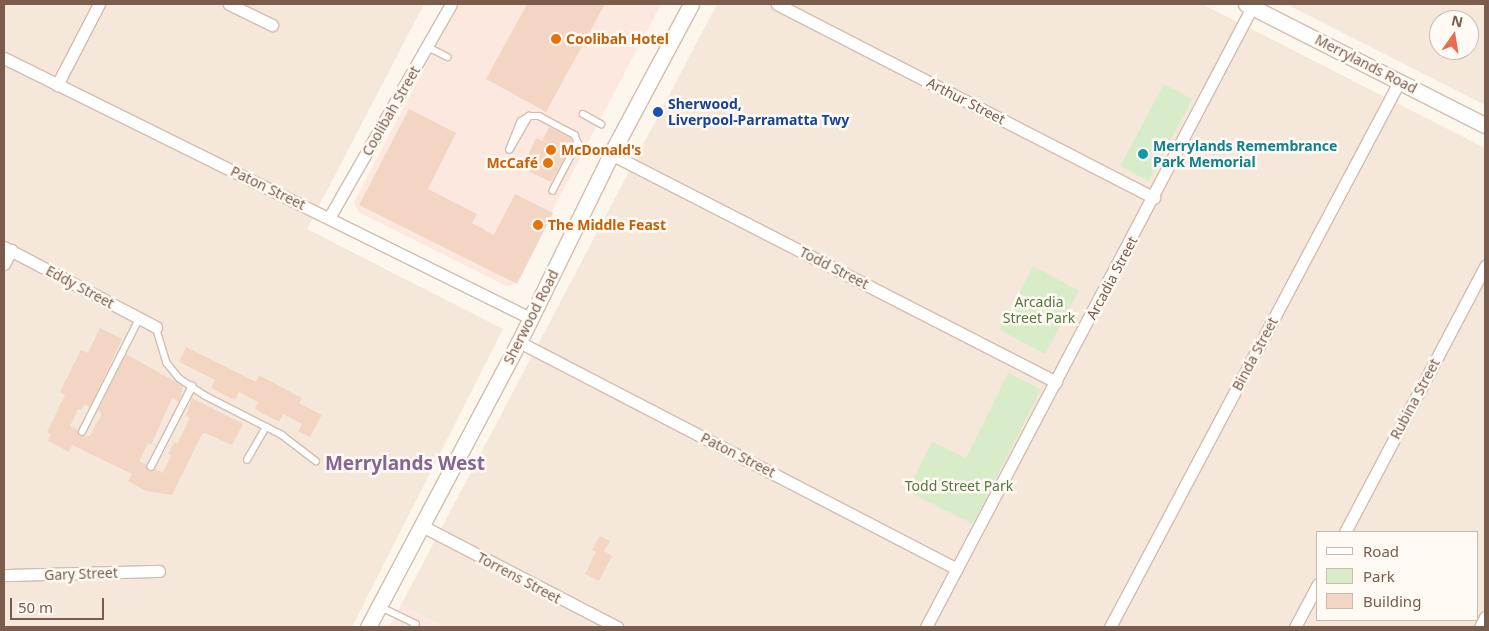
<!DOCTYPE html>
<meta charset="utf-8">
<style>
body{margin:0}
#map{position:relative;width:1489px;height:631px;overflow:hidden;background:#fdf6ec;font-family:"Noto Sans",sans-serif}
div>[style]{position:absolute}
.residential>*{inset:0;background:#f5e8da}
.commercial>*{inset:0;background:#fde8e0}
.green>*{inset:0;background:#d8ecc9;transform-origin:0 0}
.building>*{inset:0;background:#f3d5c3}
.roads{filter:drop-shadow(1px 0 #d1beb0) drop-shadow(-1px 0 #d1beb0) drop-shadow(0 1px #d1beb0) drop-shadow(0 -1px #d1beb0)}
.service>*{height:5.5px;margin:-2.75px;padding:0 2.75px;transform-origin:2.75px;border-radius:2.75px;background:#fff}
.minor>*{height:11px;margin:-5.5px;padding:0 5.5px;transform-origin:5.5px;border-radius:5.5px;background:#fff}
.secondary>*{height:15px;margin:-7.5px;padding:0 7.5px;transform-origin:7.5px;border-radius:7.5px;background:#fff}
.dots>*{width:14px;height:14px;translate:-50% -50%;box-sizing:border-box;border:2px solid #fffaf3;border-radius:50%}
span{translate:-50% -50%;white-space:nowrap;text-align:center;line-height:1.15;-webkit-text-stroke:5px #fffaf3;paint-order:stroke}
.food-label{font-size:14px;color:#c56008;font-weight:700}
.left{translate:0 -50%;text-align:left}
.right{translate:-100% -50%;text-align:right}
.street-label{font-size:14px;color:#7a5c4d}
.transit-label{font-size:14px;color:#164399;font-weight:700}
.culture-label{font-size:14px;color:#0d838f;font-weight:700}
.park-label{font-size:14px;color:#537a41}
.district-label{font-size:19px;color:#846695;font-weight:700}
.frame{position:absolute;inset:0;border:5px solid #7a5c4d;pointer-events:none}
.legend{position:absolute;left:1316px;top:531px;width:162px;height:90px;box-sizing:border-box;background:#fffaf3;border:1px solid #cabbb1;margin:0;padding:6px 9px;list-style:none;font-size:15px;color:#7a5c4d}
.legend li{display:flex;align-items:center;gap:10px;height:25px}
.legend b{width:25px;border:1px solid #cabbb1}
.north{position:absolute;left:1429px;top:10px;width:50px;height:50px;box-sizing:border-box;background:#fffaf3;border:1px solid #cabbb1;border-radius:50%;rotate:13deg;font-size:14px;font-weight:700;line-height:20px;text-align:center;color:#7a5c4d}
.north::after{content:'';display:block;margin:auto;width:18px;height:22px;background:#e76f51;clip-path:polygon(50% 0,100% 100%,50% 72%,0 100%)}
.scale{position:absolute;left:10px;top:598px;width:94px;height:22px;box-sizing:border-box;border:2px solid #7a5c4d;border-top:0;padding-left:6px;font-size:15px;line-height:18px;white-space:nowrap;color:#7a5c4d;-webkit-text-stroke:4px #fffaf3;paint-order:stroke}
</style>
<div id="map">
<div class="residential">
<div style="clip-path:polygon(4px 4px,424px 4px,307px 229px,503px 329px,352px 627px,4px 627px)"></div>
<div style="clip-path:polygon(evenodd,717px 4px,1202px 4px,1485px 148px,1485px 627px,445px 627px,401px 605px,717px 4px,1318px 532px,1478px 532px,1478px 620px,1318px 620px,1318px 532px)"></div>
<div style="clip-path:polygon(evenodd,1286px 4px,1485px 4px,1485px 105px,1286px 4px,1439px 20px,1469px 20px,1469px 50px,1439px 50px,1439px 20px)"></div>
</div>
<div class="commercial">
<div style="clip-path:polygon(458px 4px,661px 4px,513px 285px,506px 286px,358px 212px,354px 202px)"></div>
<div style="clip-path:polygon(401px 605px,445px 627px,389px 627px)"></div>
</div>
<div class="green">
<div style="left:1164px;top:84px;width:32px;height:93px;rotate:28deg"></div>
<div style="left:1033px;top:266px;width:52px;height:72px;rotate:28deg"></div>
<div style="clip-path:polygon(1008px 373px,1041px 389px,973px 524px,907px 491px,932px 442px,966px 458px)"></div>
</div>
<div class="building">
<div style="clip-path:polygon(527px 4px,605px 4px,546px 112px,486px 79px)"></div>
<div style="clip-path:polygon(409px 109px,456px 133px,428px 189px,477px 214px,472px 223px,494px 235px,515px 194px,553px 213px,517px 284px,359px 205px)"></div>
<div style="clip-path:polygon(549px 127px,571px 138px,573px 143px,551px 182px,522px 168px,536px 138px,542px 141px)"></div>
<div style="clip-path:polygon(100px 328px,122px 339px,90px 407px,85px 404px,81px 410px,78px 409px,70px 426px,78px 430px,79px 436px,90px 436px,102px 413px,98px 411px,126px 354px,183px 386px,179px 402px,172px 398px,151px 445px,148px 443px,139px 461px,147px 465px,148px 471px,155px 469px,163px 473px,171px 455px,168px 454px,174px 442px,177px 444px,190px 418px,186px 416px,192px 398px,243px 424px,232px 445px,205px 433px,202px 434px,172px 495px,146px 491px,128px 481px,132px 474px,72px 445px,69px 452px,48px 441px,51px 434px,47px 432px,65px 395px,60px 392px,81px 350px,88px 353px)"></div>
<div style="clip-path:polygon(186px 347px,256px 382px,259px 375px,302px 398px,299px 403px,322px 415px,310px 437px,298px 431px,302px 424px,283px 414px,279px 422px,255px 409px,258px 402px,239px 392px,235px 400px,211px 388px,215px 380px,179px 362px)"></div>
<div style="clip-path:polygon(600px 536px,610px 541px,604px 551px,612px 556px,599px 581px,585px 574px,596px 552px,592px 550px)"></div>
</div>
<div class="roads">
<div class="service">
<div style="left:428px;top:47px;width:22px;rotate:27deg"></div>
<div style="left:583px;top:114px;width:21px;rotate:29deg"></div>
<div style="left:510px;top:149px;width:38px;rotate:-60deg"></div>
<div style="left:509px;top:150px;width:31px;rotate:-68deg"></div>
<div style="left:521px;top:121px;width:9px;rotate:-32deg"></div>
<div style="left:529px;top:116px;width:10px"></div>
<div style="left:539px;top:116px;width:41px;rotate:27.8deg"></div>
<div style="left:575px;top:135px;width:9px;rotate:69deg"></div>
<div style="left:578px;top:143px;width:54px;rotate:117.5deg"></div>
<div style="left:156px;top:327px;width:38px;rotate:73deg"></div>
<div style="left:167px;top:363px;width:19px;rotate:51deg"></div>
<div style="left:179px;top:378px;width:30px;rotate:34deg"></div>
<div style="left:204px;top:395px;width:88px;rotate:27.1deg"></div>
<div style="left:282px;top:435px;width:43px;rotate:37.4deg"></div>
<div style="left:192px;top:386px;width:1px;rotate:45deg"></div>
<div style="left:193px;top:387px;width:90px;rotate:117.7deg"></div>
<div style="left:151px;top:467px;width:91px;rotate:-63.2deg"></div>
<div style="left:82px;top:432px;width:127px;rotate:-63.2deg"></div>
<div style="left:247px;top:460px;width:38px;rotate:-60deg"></div>
<div style="left:379px;top:606px;width:41px;rotate:25.9deg"></div>
<div style="left:416px;top:624px;width:4px;rotate:124deg"></div>
</div>
<div class="minor">
<div style="left:229px;top:4px;width:48px;rotate:26deg"></div>
<div style="left:777px;top:4px;width:424px;rotate:27.2deg"></div>
<div style="left:4px;top:58px;width:587px;rotate:26.3deg"></div>
<div style="left:57px;top:85px;width:91px;rotate:-62.6deg"></div>
<div style="left:611px;top:154px;width:500px;rotate:27.13deg"></div>
<div style="left:329px;top:218px;width:246px;rotate:-60.3deg"></div>
<div style="left:4px;top:247px;width:172px;rotate:27.8deg"></div>
<div style="left:4px;top:264px;width:16px;rotate:-63deg"></div>
<div style="left:519px;top:342px;width:493px;rotate:27.4deg"></div>
<div style="left:422px;top:526px;width:220px;rotate:27.4deg"></div>
<div style="left:1345px;top:532px;width:301px;rotate:-62.2deg"></div>
<div style="left:4px;top:575px;width:155px;rotate:-1.5deg"></div>
<div style="left:926px;top:627px;width:700px;rotate:-62.26deg"></div>
<div style="left:1110px;top:627px;width:617px;rotate:-62.06deg"></div>
<div style="left:1295px;top:627px;width:49px;rotate:-61.9deg"></div>
<div style="left:1480px;top:627px;width:11px;rotate:-63deg"></div>
</div>
<div class="secondary">
<div style="left:1246px;top:4px;width:268px;rotate:26.9deg"></div>
<div style="left:368px;top:627px;width:323px;rotate:-62.1deg"></div>
<div style="left:519px;top:342px;width:209px;rotate:-63.9deg"></div>
<div style="left:611px;top:154px;width:170px;rotate:-61.9deg"></div>
</div>
</div>
<div class="dots">
<div style="left:556px;top:39px;background:#e8710a"></div>
<div style="left:658px;top:112px;background:#1a4fb4"></div>
<div style="left:551px;top:150px;background:#e8710a"></div>
<div style="left:1143px;top:154px;background:#0f9aa8"></div>
<div style="left:548px;top:163px;background:#e8710a"></div>
<div style="left:538px;top:225px;background:#e8710a"></div>
</div>
<div class="food-label">
<span class="left" style="left:566px;top:39px">Coolibah Hotel</span>
<span class="left" style="left:561px;top:150px">McDonald's</span>
<span class="right" style="left:538px;top:163px">McCafé</span>
<span class="left" style="left:548px;top:225px">The Middle Feast</span>
</div>
<div class="street-label">
<span style="left:1366px;top:64px;rotate:27deg">Merrylands Road</span>
<span style="left:966px;top:101px;rotate:27deg">Arthur Street</span>
<span style="left:391px;top:111px;rotate:-60deg">Coolibah Street</span>
<span style="left:268px;top:188px;rotate:26deg">Paton Street</span>
<span style="left:834px;top:268px;rotate:27deg">Todd Street</span>
<span style="left:1112px;top:278px;rotate:-62deg">Arcadia Street</span>
<span style="left:80px;top:287px;rotate:28deg">Eddy Street</span>
<span style="left:531px;top:317px;rotate:-63deg">Sherwood Road</span>
<span style="left:1255px;top:354px;rotate:-62deg">Binda Street</span>
<span style="left:1415px;top:399px;rotate:-62deg">Rubina Street</span>
<span style="left:738px;top:455px;rotate:27deg">Paton Street</span>
<span style="left:81px;top:574px;rotate:-2deg">Gary Street</span>
<span style="left:519px;top:578px;rotate:28deg">Torrens Street</span>
</div>
<div class="transit-label">
<span class="left" style="left:668px;top:112px">Sherwood,<br>Liverpool-Parramatta Twy</span>
</div>
<div class="culture-label">
<span class="left" style="left:1153px;top:154px">Merrylands Remembrance<br>Park Memorial</span>
</div>
<div class="park-label">
<span style="left:1039px;top:310px">Arcadia<br>Street Park</span>
<span style="left:959px;top:486px">Todd Street Park</span>
</div>
<div class="district-label">
<span style="left:405px;top:464px">Merrylands West</span>
</div>
<div class="frame"></div>
<ul class="legend">
<li><b style="height:6px;background:#fff"></b>Road</li>
<li><b style="height:14px;background:#d8ecc9"></b>Park</li>
<li><b style="height:14px;background:#f3d5c3"></b>Building</li>
</ul>
<div class="north">N</div>
<div class="scale">50 m</div>
</div>
